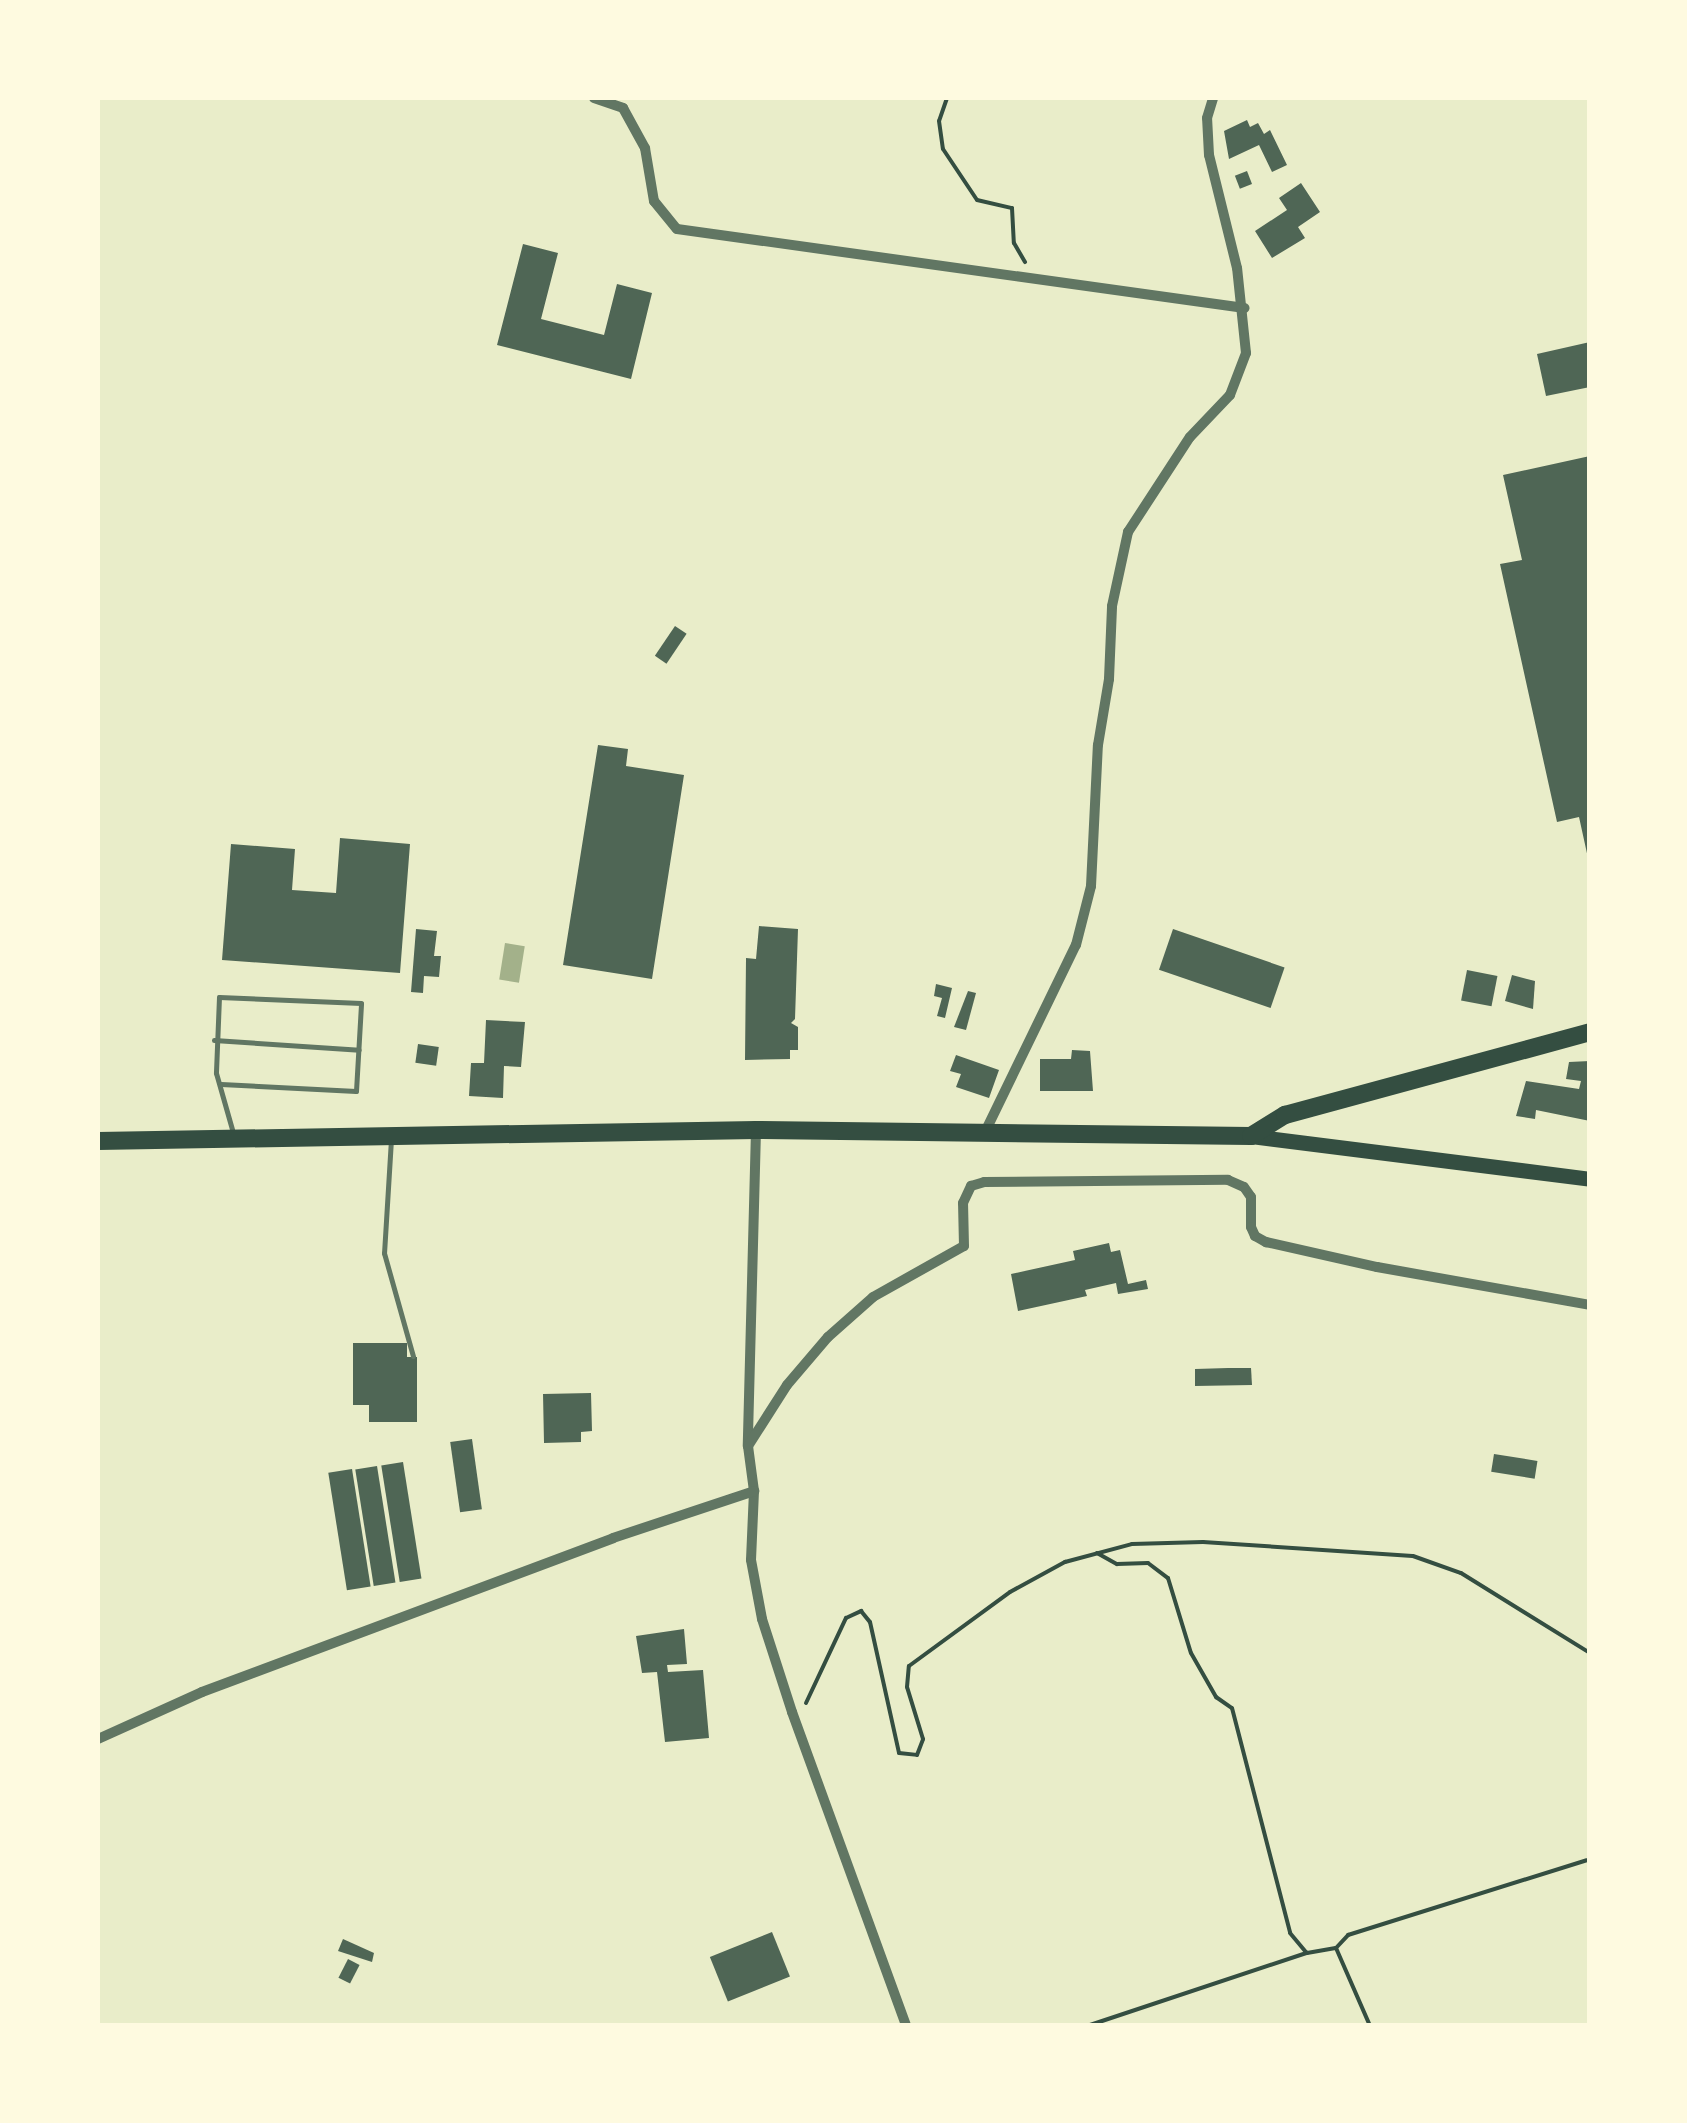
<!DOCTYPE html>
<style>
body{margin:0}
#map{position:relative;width:1687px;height:2123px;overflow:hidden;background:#e9edc9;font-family:Roboto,sans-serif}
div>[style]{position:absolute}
.water>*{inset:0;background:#a3b18a;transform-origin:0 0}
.building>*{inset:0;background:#4f6655;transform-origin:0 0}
.path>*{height:4px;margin:-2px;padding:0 2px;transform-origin:2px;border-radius:2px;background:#344e41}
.service>*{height:5px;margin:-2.5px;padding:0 2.5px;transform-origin:2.5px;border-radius:2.5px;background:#617663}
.minor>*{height:10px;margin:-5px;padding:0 5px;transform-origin:5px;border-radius:5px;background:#617663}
.secondary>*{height:15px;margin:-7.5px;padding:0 7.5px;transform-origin:7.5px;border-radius:7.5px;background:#344e41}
.primary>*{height:18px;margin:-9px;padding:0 9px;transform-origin:9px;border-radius:9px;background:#344e41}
span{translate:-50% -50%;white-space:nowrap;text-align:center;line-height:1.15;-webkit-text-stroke:8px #fefae0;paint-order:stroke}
.frame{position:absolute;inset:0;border:100px solid #fefae0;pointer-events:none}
</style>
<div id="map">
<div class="water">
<div style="left:505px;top:943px;width:20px;height:37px;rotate:9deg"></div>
</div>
<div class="building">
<div style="clip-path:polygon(1247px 120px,1250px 127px,1258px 123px,1264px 134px,1270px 130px,1287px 165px,1272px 172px,1259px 145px,1229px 159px,1224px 131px)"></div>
<div style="left:1247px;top:171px;width:14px;height:13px;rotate:69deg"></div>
<div style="clip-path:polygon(1301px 183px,1320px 212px,1298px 227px,1305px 238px,1272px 258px,1255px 231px,1287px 210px,1279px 198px)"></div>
<div style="clip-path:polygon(523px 244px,558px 253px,541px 319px,604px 335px,617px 284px,652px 293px,631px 379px,497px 345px)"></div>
<div style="clip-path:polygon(1590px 342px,1590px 387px,1546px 396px,1537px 354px)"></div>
<div style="clip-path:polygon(1590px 456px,1590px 858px,1588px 858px,1579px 817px,1557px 822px,1500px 564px,1522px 560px,1503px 475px)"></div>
<div style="left:675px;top:626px;width:14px;height:36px;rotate:34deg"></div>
<div style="clip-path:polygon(598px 745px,628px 749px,626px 766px,684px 775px,652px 979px,563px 965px)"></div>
<div style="clip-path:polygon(340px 838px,410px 844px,400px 973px,222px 960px,231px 844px,295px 849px,292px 890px,336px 893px)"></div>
<div style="clip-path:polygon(759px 926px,798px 929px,795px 1019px,791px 1023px,798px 1027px,798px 1050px,790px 1050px,790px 1059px,745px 1060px,746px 958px,756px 959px)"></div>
<div style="clip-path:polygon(416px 929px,437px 931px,434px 956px,441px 956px,439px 977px,424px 976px,423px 993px,411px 992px)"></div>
<div style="left:1173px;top:929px;width:118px;height:43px;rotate:19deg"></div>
<div style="left:1467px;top:970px;width:31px;height:31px;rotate:11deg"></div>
<div style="clip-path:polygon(1512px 975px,1535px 981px,1533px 1009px,1505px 1001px)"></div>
<div style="clip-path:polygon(936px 984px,952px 988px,945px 1018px,937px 1016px,942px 998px,934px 996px)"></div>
<div style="clip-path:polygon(968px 991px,976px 993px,966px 1030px,954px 1027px)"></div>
<div style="clip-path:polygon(486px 1020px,525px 1022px,521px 1067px,504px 1066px,503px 1098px,469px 1096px,471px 1063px,484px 1063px)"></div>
<div style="left:418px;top:1044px;width:21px;height:19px;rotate:8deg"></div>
<div style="clip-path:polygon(1072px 1050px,1090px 1051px,1093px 1091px,1040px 1091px,1040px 1059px,1071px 1059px)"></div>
<div style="clip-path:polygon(956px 1055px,999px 1070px,989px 1098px,956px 1087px,961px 1074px,950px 1071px)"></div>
<div style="clip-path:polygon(1590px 1061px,1590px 1121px,1536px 1110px,1535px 1119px,1516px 1116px,1526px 1081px,1579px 1089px,1581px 1081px,1566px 1079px,1569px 1062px)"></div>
<div style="clip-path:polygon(1109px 1243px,1111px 1252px,1120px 1250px,1128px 1284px,1146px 1280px,1148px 1289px,1118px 1294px,1116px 1283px,1085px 1290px,1087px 1296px,1018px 1311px,1011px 1274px,1075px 1260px,1073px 1251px)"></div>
<div style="clip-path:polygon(353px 1343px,407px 1343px,407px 1357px,417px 1357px,417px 1422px,369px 1422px,369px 1405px,353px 1405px)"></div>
<div style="clip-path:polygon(1228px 1368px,1251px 1368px,1252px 1385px,1195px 1386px,1195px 1369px)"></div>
<div style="clip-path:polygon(591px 1393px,592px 1431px,581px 1432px,581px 1442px,544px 1443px,543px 1394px)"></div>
<div style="left:472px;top:1439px;width:71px;height:22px;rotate:82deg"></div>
<div style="left:1494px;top:1454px;width:44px;height:18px;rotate:9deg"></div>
<div style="left:403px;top:1462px;width:118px;height:22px;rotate:81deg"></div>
<div style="left:377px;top:1466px;width:118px;height:22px;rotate:81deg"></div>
<div style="left:352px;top:1469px;width:119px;height:24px;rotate:81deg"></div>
<div style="clip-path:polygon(684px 1629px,687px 1664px,667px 1665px,668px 1672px,703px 1670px,709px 1738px,665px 1742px,657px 1672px,642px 1673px,636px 1636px)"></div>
<div style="left:772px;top:1932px;width:48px;height:67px;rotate:68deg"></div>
<div style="clip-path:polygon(343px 1939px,374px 1953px,372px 1962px,338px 1951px)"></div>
<div style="left:348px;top:1959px;width:13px;height:21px;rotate:27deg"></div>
</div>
<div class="path">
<div style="left:947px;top:98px;width:24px;rotate:109deg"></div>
<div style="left:939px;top:121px;width:28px;rotate:82deg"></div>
<div style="left:943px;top:149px;width:61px;rotate:56.3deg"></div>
<div style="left:977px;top:200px;width:36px;rotate:13deg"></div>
<div style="left:1012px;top:208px;width:35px;rotate:87deg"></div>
<div style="left:1014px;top:243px;width:22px;rotate:60deg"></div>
<div style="left:1097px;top:1553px;width:23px;rotate:29deg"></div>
<div style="left:1117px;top:1564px;width:31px;rotate:-2deg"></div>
<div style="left:1148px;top:1563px;width:25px;rotate:37deg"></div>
<div style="left:1168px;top:1578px;width:78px;rotate:73deg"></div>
<div style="left:1191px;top:1653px;width:51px;rotate:60.4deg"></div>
<div style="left:1216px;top:1697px;width:19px;rotate:35deg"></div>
<div style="left:1232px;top:1708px;width:232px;rotate:75.5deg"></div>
<div style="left:1290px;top:1933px;width:26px;rotate:50deg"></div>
<div style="left:1307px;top:1953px;width:29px;rotate:-10deg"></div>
<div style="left:1336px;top:1948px;width:85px;rotate:66.4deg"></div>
<div style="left:806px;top:1703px;width:94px;rotate:-64.8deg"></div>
<div style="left:846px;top:1618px;width:17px;rotate:-25deg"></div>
<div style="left:861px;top:1611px;width:14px;rotate:51deg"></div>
<div style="left:870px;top:1622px;width:134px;rotate:77.5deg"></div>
<div style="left:899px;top:1753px;width:18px;rotate:6deg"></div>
<div style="left:917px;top:1755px;width:17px;rotate:-69deg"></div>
<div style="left:923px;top:1739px;width:54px;rotate:-107.1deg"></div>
<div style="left:907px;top:1687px;width:21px;rotate:-85deg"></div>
<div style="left:909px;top:1666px;width:125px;rotate:-36.2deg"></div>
<div style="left:1010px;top:1592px;width:63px;rotate:-28.6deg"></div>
<div style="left:1065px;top:1562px;width:69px;rotate:-15deg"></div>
<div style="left:1132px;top:1544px;width:71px;rotate:-1.6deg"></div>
<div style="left:1203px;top:1542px;width:210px;rotate:3.8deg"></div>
<div style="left:1413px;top:1556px;width:51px;rotate:19.5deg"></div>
<div style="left:1461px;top:1573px;width:152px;rotate:31.8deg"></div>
<div style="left:1336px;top:1948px;width:18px;rotate:-47deg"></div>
<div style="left:1348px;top:1935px;width:250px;rotate:-17.4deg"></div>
<div style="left:1087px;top:2026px;width:232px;rotate:-18.4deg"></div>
</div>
<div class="service">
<div style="left:214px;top:1040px;width:145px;rotate:3.9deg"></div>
<div style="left:221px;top:1084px;width:135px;rotate:3deg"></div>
<div style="left:356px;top:1091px;width:88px;rotate:-86.7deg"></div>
<div style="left:361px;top:1003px;width:142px;rotate:-177.6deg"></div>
<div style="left:219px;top:997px;width:76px;rotate:92.3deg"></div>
<div style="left:216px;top:1073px;width:66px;rotate:74.1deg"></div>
<div style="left:391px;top:1139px;width:114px;rotate:93.5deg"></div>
<div style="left:384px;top:1253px;width:107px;rotate:74.3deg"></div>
</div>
<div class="minor">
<div style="left:594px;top:98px;width:31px;rotate:19deg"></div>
<div style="left:623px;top:108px;width:46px;rotate:61.2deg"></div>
<div style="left:645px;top:148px;width:54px;rotate:80.4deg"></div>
<div style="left:654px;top:201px;width:36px;rotate:51deg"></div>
<div style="left:677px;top:229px;width:573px;rotate:7.92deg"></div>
<div style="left:756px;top:1130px;width:316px;rotate:91.5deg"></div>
<div style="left:748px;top:1446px;width:45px;rotate:82.4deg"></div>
<div style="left:754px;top:1491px;width:69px;rotate:92.5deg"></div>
<div style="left:751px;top:1560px;width:60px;rotate:79.4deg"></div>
<div style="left:762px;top:1619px;width:98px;rotate:72.1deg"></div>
<div style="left:792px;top:1712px;width:334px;rotate:70deg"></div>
<div style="left:985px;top:1132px;width:208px;rotate:-64.1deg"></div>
<div style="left:1076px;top:945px;width:61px;rotate:-75.7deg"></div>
<div style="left:1091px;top:886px;width:141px;rotate:-87.2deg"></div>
<div style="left:1098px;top:745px;width:67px;rotate:-80.5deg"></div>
<div style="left:1109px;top:679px;width:73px;rotate:-87.6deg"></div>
<div style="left:1112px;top:606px;width:76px;rotate:-77.8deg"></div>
<div style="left:1128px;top:532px;width:113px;rotate:-56.9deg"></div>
<div style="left:1190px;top:437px;width:58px;rotate:-46.4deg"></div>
<div style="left:1230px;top:395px;width:45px;rotate:-69.1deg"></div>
<div style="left:1246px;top:353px;width:85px;rotate:-96deg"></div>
<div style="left:1237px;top:268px;width:116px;rotate:-103.9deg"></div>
<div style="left:1209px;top:155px;width:37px;rotate:-93deg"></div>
<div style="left:1207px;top:118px;width:21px;rotate:-73deg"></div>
<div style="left:748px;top:1446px;width:72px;rotate:-57.4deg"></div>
<div style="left:787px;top:1385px;width:63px;rotate:-49.5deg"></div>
<div style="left:828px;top:1337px;width:60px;rotate:-41.6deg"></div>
<div style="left:873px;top:1297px;width:104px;rotate:-29.3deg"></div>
<div style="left:964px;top:1246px;width:43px;rotate:-91.3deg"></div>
<div style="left:963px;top:1203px;width:19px;rotate:-65deg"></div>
<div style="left:971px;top:1186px;width:14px;rotate:-17deg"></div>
<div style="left:984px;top:1182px;width:244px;rotate:-0.5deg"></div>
<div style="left:1228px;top:1180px;width:17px;rotate:24deg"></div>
<div style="left:1244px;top:1187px;width:12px;rotate:55deg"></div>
<div style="left:1251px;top:1197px;width:30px;rotate:90deg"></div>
<div style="left:1251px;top:1227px;width:10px;rotate:66deg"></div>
<div style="left:1255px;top:1236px;width:13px;rotate:29deg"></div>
<div style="left:1266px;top:1242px;width:114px;rotate:12.7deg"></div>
<div style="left:1377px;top:1267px;width:216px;rotate:10.1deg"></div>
<div style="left:98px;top:1739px;width:114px;rotate:-24.3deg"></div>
<div style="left:202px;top:1692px;width:439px;rotate:-20.5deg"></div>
<div style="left:613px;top:1538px;width:149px;rotate:-18.4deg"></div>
</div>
<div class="secondary">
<div style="left:1251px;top:1136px;width:342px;rotate:7.2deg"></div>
</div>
<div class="primary">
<div style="left:98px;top:1141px;width:658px;rotate:-0.96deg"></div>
<div style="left:756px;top:1130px;width:495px;rotate:0.7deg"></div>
<div style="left:1251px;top:1136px;width:40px;rotate:-32deg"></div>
<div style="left:1285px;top:1115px;width:316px;rotate:-15.2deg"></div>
</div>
<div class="frame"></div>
</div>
